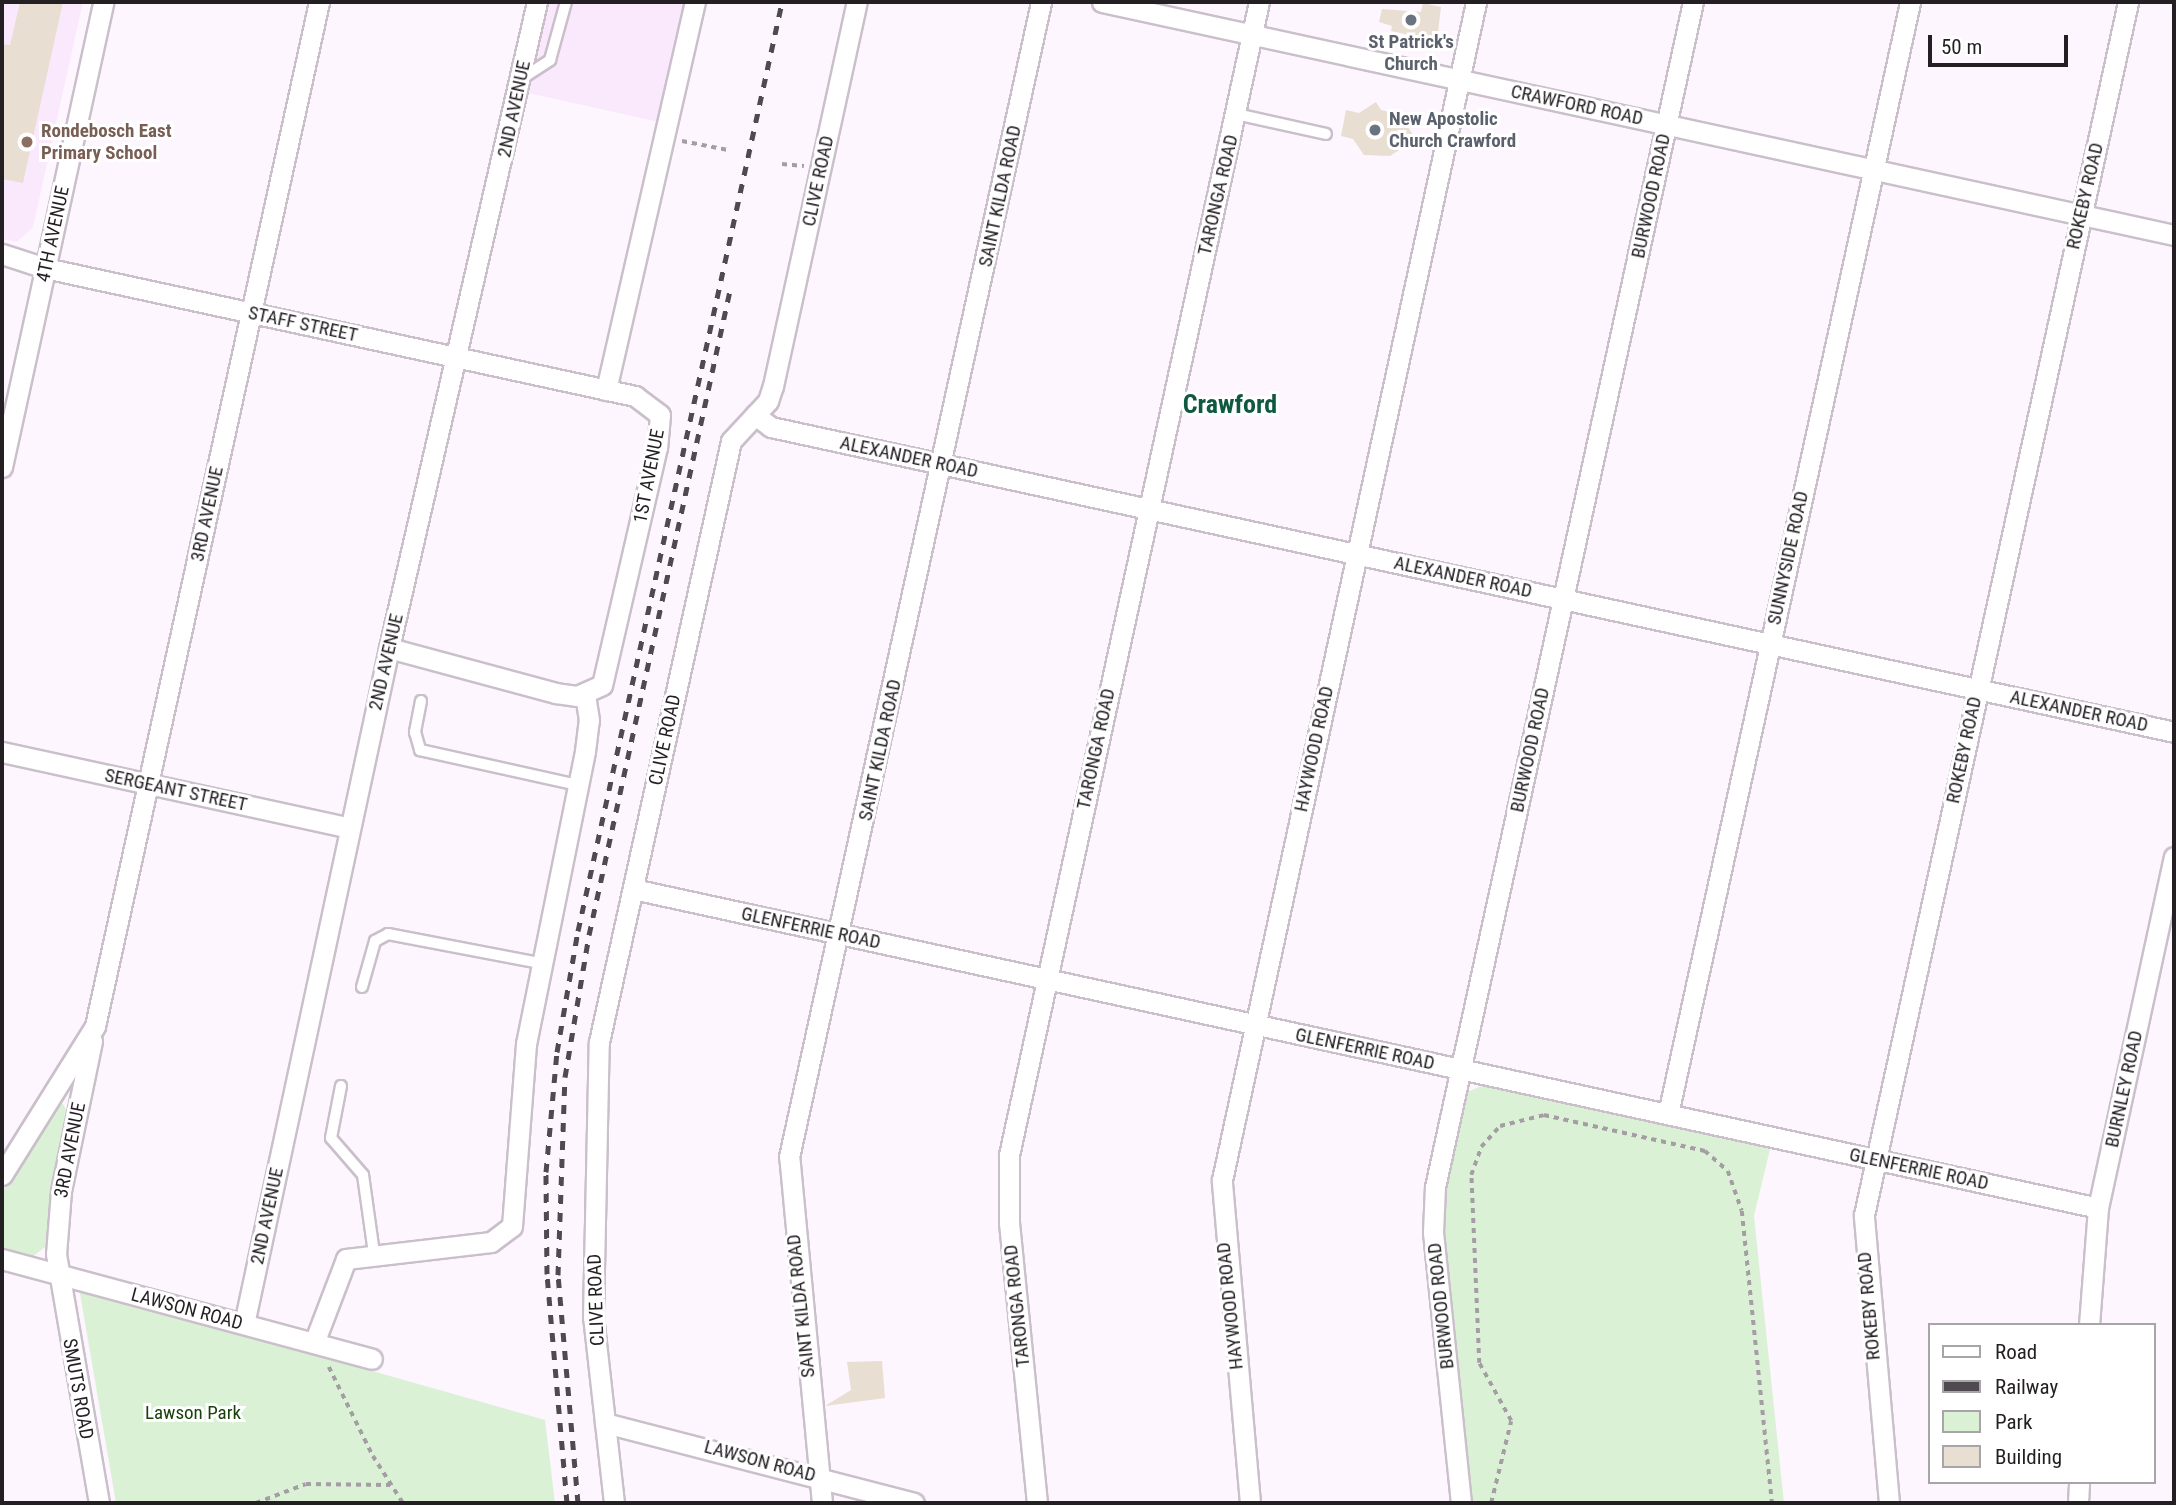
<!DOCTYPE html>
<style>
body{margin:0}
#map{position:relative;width:2176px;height:1505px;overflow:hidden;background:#fdf6fe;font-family:"Roboto Condensed",sans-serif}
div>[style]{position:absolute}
.built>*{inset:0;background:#fae9fc}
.green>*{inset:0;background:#dbf1d5}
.building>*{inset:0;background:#e9ded2}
.path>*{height:3.5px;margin-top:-1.75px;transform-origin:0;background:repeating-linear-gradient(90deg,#a49ea4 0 5px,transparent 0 10px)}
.roads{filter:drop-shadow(2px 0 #cabfcb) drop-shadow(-2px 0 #cabfcb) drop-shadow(0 2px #cabfcb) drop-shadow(0 -2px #cabfcb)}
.lane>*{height:10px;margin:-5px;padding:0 5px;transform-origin:5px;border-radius:5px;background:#fff}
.street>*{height:19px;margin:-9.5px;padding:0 9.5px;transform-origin:9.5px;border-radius:9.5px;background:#fff}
.rail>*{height:5px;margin-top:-2.5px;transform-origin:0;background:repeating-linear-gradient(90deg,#4f4a4f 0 9px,transparent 0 18px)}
.dots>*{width:19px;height:19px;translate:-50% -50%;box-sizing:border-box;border:4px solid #fff;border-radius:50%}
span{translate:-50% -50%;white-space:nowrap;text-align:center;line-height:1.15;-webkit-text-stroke:6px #fff;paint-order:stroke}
.worship-label{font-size:19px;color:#5b616d;font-weight:700}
.left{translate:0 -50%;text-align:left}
.street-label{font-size:19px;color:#231f23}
.education-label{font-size:19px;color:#785e54;font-weight:700}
.park-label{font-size:19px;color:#19430a}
.district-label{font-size:26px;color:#105941;font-weight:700}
.frame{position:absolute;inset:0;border:4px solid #231f23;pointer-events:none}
.legend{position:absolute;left:1928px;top:1323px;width:228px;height:161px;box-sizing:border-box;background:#fff;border:2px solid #a7a5a7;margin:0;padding:9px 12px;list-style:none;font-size:21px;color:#231f23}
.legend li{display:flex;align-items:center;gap:14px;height:35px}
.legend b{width:35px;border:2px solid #a7a5a7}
.scale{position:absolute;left:1928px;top:35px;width:140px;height:32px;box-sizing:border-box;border:4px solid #231f23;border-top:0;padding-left:9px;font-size:21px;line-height:24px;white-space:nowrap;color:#231f23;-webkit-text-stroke:5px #fff;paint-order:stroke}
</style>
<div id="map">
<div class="built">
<div style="clip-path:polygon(2px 2px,83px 2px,33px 227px,17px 242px,2px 239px)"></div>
<div style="clip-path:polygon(537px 2px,695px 2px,668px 124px,519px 91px)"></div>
</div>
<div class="green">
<div style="clip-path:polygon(1486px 1084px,1771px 1145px,1754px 1216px,1784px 1503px,1470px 1503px,1442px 1201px,1465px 1093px)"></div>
<div style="clip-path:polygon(56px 1105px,63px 1104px,68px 1113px,45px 1247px,31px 1258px,2px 1250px,2px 1192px)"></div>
<div style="clip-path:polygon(79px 1288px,545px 1420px,555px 1503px,116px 1503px)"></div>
</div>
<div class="building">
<div style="clip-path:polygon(20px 2px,63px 2px,23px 183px,2px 179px,2px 44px,10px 45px)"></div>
<div style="clip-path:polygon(1423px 3px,1441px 7px,1437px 41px,1391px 31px,1392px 26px,1379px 22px,1382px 9px,1421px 12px)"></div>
<div style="clip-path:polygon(1376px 102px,1381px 110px,1399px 114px,1412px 133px,1410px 143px,1390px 156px,1364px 155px,1353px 139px,1341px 136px,1346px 110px,1359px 113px)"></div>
<div style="clip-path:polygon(882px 1361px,885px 1398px,825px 1406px,851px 1390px,847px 1362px)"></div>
</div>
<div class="path">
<div style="left:682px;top:141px;width:47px;rotate:11.1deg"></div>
<div style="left:782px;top:164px;width:22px;rotate:5deg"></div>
<div style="left:329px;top:1367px;width:99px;rotate:63.7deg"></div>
<div style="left:373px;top:1456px;width:56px;rotate:57.4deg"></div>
<div style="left:256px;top:1503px;width:53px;rotate:-20.8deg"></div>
<div style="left:306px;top:1484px;width:84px;rotate:0.7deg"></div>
<div style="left:1491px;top:1503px;width:84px;rotate:-76.3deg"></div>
<div style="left:1511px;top:1421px;width:66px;rotate:-118.9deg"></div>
<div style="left:1479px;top:1363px;width:188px;rotate:-92.4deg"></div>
<div style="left:1471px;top:1175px;width:30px;rotate:-70deg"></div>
<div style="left:1481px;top:1147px;width:28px;rotate:-48deg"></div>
<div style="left:1500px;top:1126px;width:45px;rotate:-14deg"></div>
<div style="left:1544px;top:1115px;width:165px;rotate:12.6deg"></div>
<div style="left:1705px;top:1151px;width:30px;rotate:41deg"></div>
<div style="left:1728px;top:1171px;width:42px;rotate:70.7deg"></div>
<div style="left:1742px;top:1211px;width:294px;rotate:84.1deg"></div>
</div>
<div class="roads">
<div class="lane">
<div style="left:521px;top:79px;width:35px;rotate:-33deg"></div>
<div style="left:550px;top:60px;width:60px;rotate:-74.6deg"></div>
<div style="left:1236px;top:114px;width:92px;rotate:12.5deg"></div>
<div style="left:421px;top:701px;width:32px;rotate:101deg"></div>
<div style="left:415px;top:732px;width:19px;rotate:74deg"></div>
<div style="left:420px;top:750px;width:162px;rotate:12.5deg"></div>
<div style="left:362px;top:987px;width:48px;rotate:-74.2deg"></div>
<div style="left:375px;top:941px;width:15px;rotate:-28deg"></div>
<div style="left:388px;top:934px;width:155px;rotate:10.8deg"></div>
<div style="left:341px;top:1086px;width:53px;rotate:100.9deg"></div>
<div style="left:331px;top:1138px;width:49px;rotate:49.1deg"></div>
<div style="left:363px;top:1175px;width:79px;rotate:82deg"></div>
</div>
<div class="street">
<div style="left:1102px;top:2px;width:1097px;rotate:12.26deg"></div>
<div style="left:2px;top:254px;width:45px;rotate:18deg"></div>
<div style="left:45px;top:268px;width:604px;rotate:12.24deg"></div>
<div style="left:635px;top:396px;width:31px;rotate:37deg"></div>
<div style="left:660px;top:415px;width:32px;rotate:95deg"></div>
<div style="left:657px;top:447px;width:244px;rotate:103deg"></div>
<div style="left:602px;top:685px;width:27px;rotate:156deg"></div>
<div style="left:577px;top:696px;width:21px;rotate:-172deg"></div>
<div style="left:556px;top:693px;width:173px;rotate:-164.9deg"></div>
<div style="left:606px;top:390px;width:398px;rotate:-77.1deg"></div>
<div style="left:755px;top:415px;width:20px;rotate:37deg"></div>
<div style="left:771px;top:427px;width:1436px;rotate:12.26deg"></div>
<div style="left:2px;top:467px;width:476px;rotate:-77.7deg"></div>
<div style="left:2px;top:752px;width:356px;rotate:12.3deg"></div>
<div style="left:633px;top:889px;width:1499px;rotate:12.28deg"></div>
<div style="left:92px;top:1041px;width:153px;rotate:101.7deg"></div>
<div style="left:61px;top:1191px;width:63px;rotate:94.5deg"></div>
<div style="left:56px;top:1254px;width:253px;rotate:80.2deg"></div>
<div style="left:1668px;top:1114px;width:1138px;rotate:-77.72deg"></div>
<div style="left:2px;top:1175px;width:176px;rotate:-58deg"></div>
<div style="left:95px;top:1026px;width:1048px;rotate:-77.66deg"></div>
<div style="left:2px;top:1259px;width:383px;rotate:15.1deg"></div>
<div style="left:244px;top:1324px;width:691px;rotate:-77.89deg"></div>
<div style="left:389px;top:648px;width:663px;rotate:-77.1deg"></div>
<div style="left:2089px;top:1325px;width:117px;rotate:-85.6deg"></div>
<div style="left:2098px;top:1208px;width:359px;rotate:-77.8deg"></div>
<div style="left:314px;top:1343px;width:90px;rotate:-69.1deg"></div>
<div style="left:346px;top:1259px;width:146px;rotate:-6.7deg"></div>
<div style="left:491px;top:1242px;width:26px;rotate:-37deg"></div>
<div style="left:512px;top:1226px;width:183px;rotate:-85.6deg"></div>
<div style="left:526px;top:1044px;width:299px;rotate:-78.6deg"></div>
<div style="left:585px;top:751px;width:31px;rotate:-83deg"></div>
<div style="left:589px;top:720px;width:26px;rotate:-99deg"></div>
<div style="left:605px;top:1423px;width:319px;rotate:14.5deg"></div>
<div style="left:614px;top:1503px;width:187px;rotate:-96.4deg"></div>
<div style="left:593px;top:1317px;width:275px;rotate:-88.8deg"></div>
<div style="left:599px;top:1042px;width:615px;rotate:-77.61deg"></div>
<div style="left:731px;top:441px;width:54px;rotate:-47.2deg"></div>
<div style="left:768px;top:401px;width:16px;rotate:-72deg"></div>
<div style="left:773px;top:386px;width:393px;rotate:-77.7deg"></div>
<div style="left:822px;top:1503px;width:348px;rotate:-95.4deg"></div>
<div style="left:789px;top:1157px;width:1182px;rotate:-77.69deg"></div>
<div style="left:1037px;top:1503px;width:281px;rotate:-95.7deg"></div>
<div style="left:1009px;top:1223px;width:68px;rotate:-90deg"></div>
<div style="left:1009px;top:1155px;width:1180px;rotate:-77.77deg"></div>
<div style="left:1250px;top:1503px;width:324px;rotate:-95deg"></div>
<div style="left:1222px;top:1180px;width:1205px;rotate:-77.83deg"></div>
<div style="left:1461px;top:1503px;width:272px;rotate:-95.9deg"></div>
<div style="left:1433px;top:1232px;width:45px;rotate:-87.5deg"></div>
<div style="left:1435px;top:1187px;width:1213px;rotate:-77.72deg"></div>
<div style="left:1889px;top:1503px;width:289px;rotate:-95deg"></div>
<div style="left:1864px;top:1215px;width:1241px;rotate:-77.72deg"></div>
<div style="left:2078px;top:1503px;width:21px;rotate:-87deg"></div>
</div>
</div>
<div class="rail">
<div style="left:567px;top:1503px;width:230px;rotate:-95deg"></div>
<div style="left:547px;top:1274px;width:102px;rotate:-90.6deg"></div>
<div style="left:546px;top:1172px;width:121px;rotate:-84.8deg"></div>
<div style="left:557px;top:1052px;width:123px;rotate:-80.2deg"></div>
<div style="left:578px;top:931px;width:951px;rotate:-77.61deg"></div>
<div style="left:578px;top:1503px;width:229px;rotate:-95deg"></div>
<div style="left:558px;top:1275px;width:198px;rotate:-88deg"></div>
<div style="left:565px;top:1077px;width:144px;rotate:-80.4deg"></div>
<div style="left:589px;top:935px;width:664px;rotate:-77.66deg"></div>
</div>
<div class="dots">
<div style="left:1411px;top:20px;background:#6b7280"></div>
<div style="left:1375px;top:130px;background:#6b7280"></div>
<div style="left:27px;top:142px;background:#8d6e63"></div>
</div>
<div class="worship-label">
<span style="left:1411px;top:53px">St Patrick's<br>Church</span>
<span class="left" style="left:1389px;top:130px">New Apostolic<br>Church Crawford</span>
</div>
<div class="street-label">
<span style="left:1577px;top:105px;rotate:12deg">CRAWFORD ROAD</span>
<span style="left:514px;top:109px;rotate:-78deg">2ND AVENUE</span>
<span style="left:818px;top:181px;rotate:-78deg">CLIVE ROAD</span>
<span style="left:1218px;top:195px;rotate:-77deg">TARONGA ROAD</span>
<span style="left:1000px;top:196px;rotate:-78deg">SAINT KILDA ROAD</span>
<span style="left:1651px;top:196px;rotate:-78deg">BURWOOD ROAD</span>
<span style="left:2085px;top:196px;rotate:-77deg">ROKEBY ROAD</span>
<span style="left:53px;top:234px;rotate:-78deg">4TH AVENUE</span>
<span style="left:303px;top:324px;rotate:12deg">STAFF STREET</span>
<span style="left:909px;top:457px;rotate:12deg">ALEXANDER ROAD</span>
<span style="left:649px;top:476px;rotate:-79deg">1ST AVENUE</span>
<span style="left:207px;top:514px;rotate:-78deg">3RD AVENUE</span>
<span style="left:1788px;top:558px;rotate:-78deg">SUNNYSIDE ROAD</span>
<span style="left:1463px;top:577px;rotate:12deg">ALEXANDER ROAD</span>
<span style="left:386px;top:662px;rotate:-77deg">2ND AVENUE</span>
<span style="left:2079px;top:711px;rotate:12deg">ALEXANDER ROAD</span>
<span style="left:665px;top:740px;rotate:-78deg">CLIVE ROAD</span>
<span style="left:1096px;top:749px;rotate:-78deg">TARONGA ROAD</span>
<span style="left:1314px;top:749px;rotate:-78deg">HAYWOOD ROAD</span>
<span style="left:880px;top:750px;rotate:-78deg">SAINT KILDA ROAD</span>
<span style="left:1530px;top:750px;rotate:-78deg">BURWOOD ROAD</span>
<span style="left:1964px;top:750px;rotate:-78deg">ROKEBY ROAD</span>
<span style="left:176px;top:790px;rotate:12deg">SERGEANT STREET</span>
<span style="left:811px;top:928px;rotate:12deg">GLENFERRIE ROAD</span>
<span style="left:1365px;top:1049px;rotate:12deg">GLENFERRIE ROAD</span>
<span style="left:2124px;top:1089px;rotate:-78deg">BURNLEY ROAD</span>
<span style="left:70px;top:1150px;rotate:-79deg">3RD AVENUE</span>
<span style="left:1919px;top:1169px;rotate:12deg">GLENFERRIE ROAD</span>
<span style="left:267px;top:1216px;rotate:-78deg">2ND AVENUE</span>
<span style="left:596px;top:1300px;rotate:-92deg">CLIVE ROAD</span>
<span style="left:801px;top:1306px;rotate:-96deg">SAINT KILDA ROAD</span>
<span style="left:1017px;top:1306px;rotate:-96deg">TARONGA ROAD</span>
<span style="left:1230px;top:1306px;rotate:-96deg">HAYWOOD ROAD</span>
<span style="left:1441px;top:1306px;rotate:-96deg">BURWOOD ROAD</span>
<span style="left:1869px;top:1306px;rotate:-95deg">ROKEBY ROAD</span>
<span style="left:187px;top:1309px;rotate:15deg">LAWSON ROAD</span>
<span style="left:78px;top:1389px;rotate:80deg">SMUTS ROAD</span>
<span style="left:760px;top:1461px;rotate:15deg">LAWSON ROAD</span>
</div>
<div class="education-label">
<span class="left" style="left:41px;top:142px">Rondebosch East<br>Primary School</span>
</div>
<div class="park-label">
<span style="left:193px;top:1413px">Lawson Park</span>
</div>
<div class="district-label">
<span style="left:1230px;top:405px">Crawford</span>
</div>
<div class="frame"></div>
<ul class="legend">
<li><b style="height:9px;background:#fff"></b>Road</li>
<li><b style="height:9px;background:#4f4a4f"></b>Railway</li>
<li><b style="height:19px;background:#dbf1d5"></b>Park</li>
<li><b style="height:19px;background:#e9ded2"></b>Building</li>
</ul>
<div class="scale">50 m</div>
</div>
